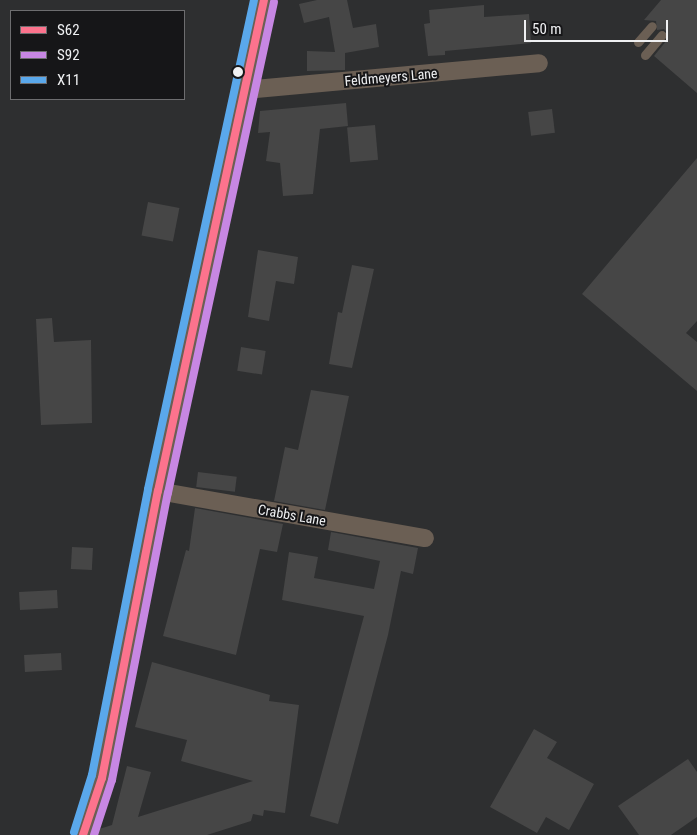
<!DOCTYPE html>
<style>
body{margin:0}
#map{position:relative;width:697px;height:835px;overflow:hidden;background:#2e2f30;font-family:"Roboto Condensed",sans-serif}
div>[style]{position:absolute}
.building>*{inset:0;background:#464646;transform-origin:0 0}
.lane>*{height:9px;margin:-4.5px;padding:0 4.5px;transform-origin:4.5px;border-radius:4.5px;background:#6b5f54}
.street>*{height:18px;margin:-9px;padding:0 9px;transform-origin:9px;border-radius:9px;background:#6b5f54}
.bus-1>*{height:8px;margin:-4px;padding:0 4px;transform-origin:4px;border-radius:4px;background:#fc738d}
.bus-2>*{height:8px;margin:-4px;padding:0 4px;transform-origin:4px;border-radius:4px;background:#c787e3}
.bus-3>*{height:8px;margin:-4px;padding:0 4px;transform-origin:4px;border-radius:4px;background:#5aa8eb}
.dots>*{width:14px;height:14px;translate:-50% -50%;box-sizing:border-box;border:2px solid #161618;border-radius:50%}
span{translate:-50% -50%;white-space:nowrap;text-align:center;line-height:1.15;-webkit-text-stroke:4px #161618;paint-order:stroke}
.street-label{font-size:14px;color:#eff0f2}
.legend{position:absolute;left:10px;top:10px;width:175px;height:90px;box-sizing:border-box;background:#161618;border:1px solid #6d6d6f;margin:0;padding:6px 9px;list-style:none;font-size:15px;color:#eff0f2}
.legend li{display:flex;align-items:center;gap:10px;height:25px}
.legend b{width:25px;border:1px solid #6d6d6f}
.scale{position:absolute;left:524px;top:20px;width:144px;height:22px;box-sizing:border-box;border:2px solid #eff0f2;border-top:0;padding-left:6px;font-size:15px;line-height:18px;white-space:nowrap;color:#eff0f2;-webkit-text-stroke:4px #161618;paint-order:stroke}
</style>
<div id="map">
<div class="building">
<div style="clip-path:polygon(317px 0,347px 0,353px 28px,376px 24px,379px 47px,345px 53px,345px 70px,307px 71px,307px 51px,335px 52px,329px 17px,304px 23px,299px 4px)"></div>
<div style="clip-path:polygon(661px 0,697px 0,697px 93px,654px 56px,667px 40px,668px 33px,664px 29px,657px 30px,656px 21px,644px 20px)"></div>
<div style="clip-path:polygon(484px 5px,484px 17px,529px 14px,531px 43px,445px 51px,445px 55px,428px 56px,424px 24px,430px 23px,429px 10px)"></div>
<div style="clip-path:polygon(346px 103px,348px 126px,320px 129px,313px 194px,283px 196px,280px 163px,266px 161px,270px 132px,258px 133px,260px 111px)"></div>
<div style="left:552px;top:109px;width:24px;height:24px;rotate:83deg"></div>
<div style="left:375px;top:125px;width:35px;height:28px;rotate:85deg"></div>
<div style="clip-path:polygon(697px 158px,697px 321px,686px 333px,697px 342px,697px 391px,582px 294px)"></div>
<div style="left:148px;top:202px;width:32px;height:34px;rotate:11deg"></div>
<div style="clip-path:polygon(258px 250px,298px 257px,294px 284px,276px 281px,269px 321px,248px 317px)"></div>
<div style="clip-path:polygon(352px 265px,374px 269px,352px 368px,329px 364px,338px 312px,342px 313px)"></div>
<div style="clip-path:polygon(52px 318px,54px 342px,91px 340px,92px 423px,41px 425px,36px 319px)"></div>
<div style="left:241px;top:347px;width:25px;height:24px;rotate:9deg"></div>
<div style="clip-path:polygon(311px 390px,349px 396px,325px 510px,274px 501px,285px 447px,298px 450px)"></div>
<div style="left:198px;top:472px;width:39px;height:15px;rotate:7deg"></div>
<div style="clip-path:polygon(195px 508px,283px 524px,277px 552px,260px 549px,236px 655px,163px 636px,186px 550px,189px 551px)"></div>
<div style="clip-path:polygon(331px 532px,418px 548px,413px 574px,401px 571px,388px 635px,338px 824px,310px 816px,364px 616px,282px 600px,289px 552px,318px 557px,314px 578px,374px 589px,380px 561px,328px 550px)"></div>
<div style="left:72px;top:547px;width:21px;height:22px;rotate:3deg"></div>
<div style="left:57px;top:590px;width:18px;height:38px;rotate:87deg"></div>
<div style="left:61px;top:653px;width:17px;height:37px;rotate:87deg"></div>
<div style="clip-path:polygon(152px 662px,270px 695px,269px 701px,299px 705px,285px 813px,264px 810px,263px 816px,253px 814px,251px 821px,207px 835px,94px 835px,96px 830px,112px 825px,127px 766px,151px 772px,138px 817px,253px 781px,181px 761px,187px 740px,135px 727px)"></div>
<div style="clip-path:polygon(534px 729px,557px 742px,547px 758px,594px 784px,569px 830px,546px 817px,537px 833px,490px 807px)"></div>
<div style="clip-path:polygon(688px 759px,697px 772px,697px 817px,671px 835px,639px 835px,618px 806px)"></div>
</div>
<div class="lane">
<div style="left:638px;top:42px;width:21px;rotate:-49deg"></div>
<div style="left:645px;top:55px;width:26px;rotate:-50deg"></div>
</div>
<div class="street">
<div style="left:244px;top:90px;width:296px;rotate:-5.2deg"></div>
<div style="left:158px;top:491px;width:271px;rotate:10deg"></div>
<div style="left:83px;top:835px;width:60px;rotate:-71.6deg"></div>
<div style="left:102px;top:778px;width:292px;rotate:-79deg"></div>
<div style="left:158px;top:491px;width:502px;rotate:-77.82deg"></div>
</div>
<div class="bus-1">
<div style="left:83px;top:835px;width:60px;rotate:-71.6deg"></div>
<div style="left:102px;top:778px;width:292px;rotate:-79deg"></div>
<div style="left:158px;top:491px;width:502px;rotate:-77.82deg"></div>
</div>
<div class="bus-2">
<div style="left:94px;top:835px;width:58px;rotate:-71.9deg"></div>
<div style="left:112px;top:780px;width:292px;rotate:-79deg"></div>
<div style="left:168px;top:493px;width:502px;rotate:-77.82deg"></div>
</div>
<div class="bus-3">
<div style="left:74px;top:832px;width:60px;rotate:-72.5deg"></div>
<div style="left:92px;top:775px;width:291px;rotate:-78.9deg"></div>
<div style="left:148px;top:489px;width:500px;rotate:-77.77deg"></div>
</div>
<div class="dots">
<div style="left:238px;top:72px;background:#eff0f2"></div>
</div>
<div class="street-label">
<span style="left:391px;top:77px;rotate:-5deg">Feldmeyers Lane</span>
<span style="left:292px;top:515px;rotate:10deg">Crabbs Lane</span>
</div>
<ul class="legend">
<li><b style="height:6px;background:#fc738d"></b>S62</li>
<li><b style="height:6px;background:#c787e3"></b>S92</li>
<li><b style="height:6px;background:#5aa8eb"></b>X11</li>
</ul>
<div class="scale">50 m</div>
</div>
